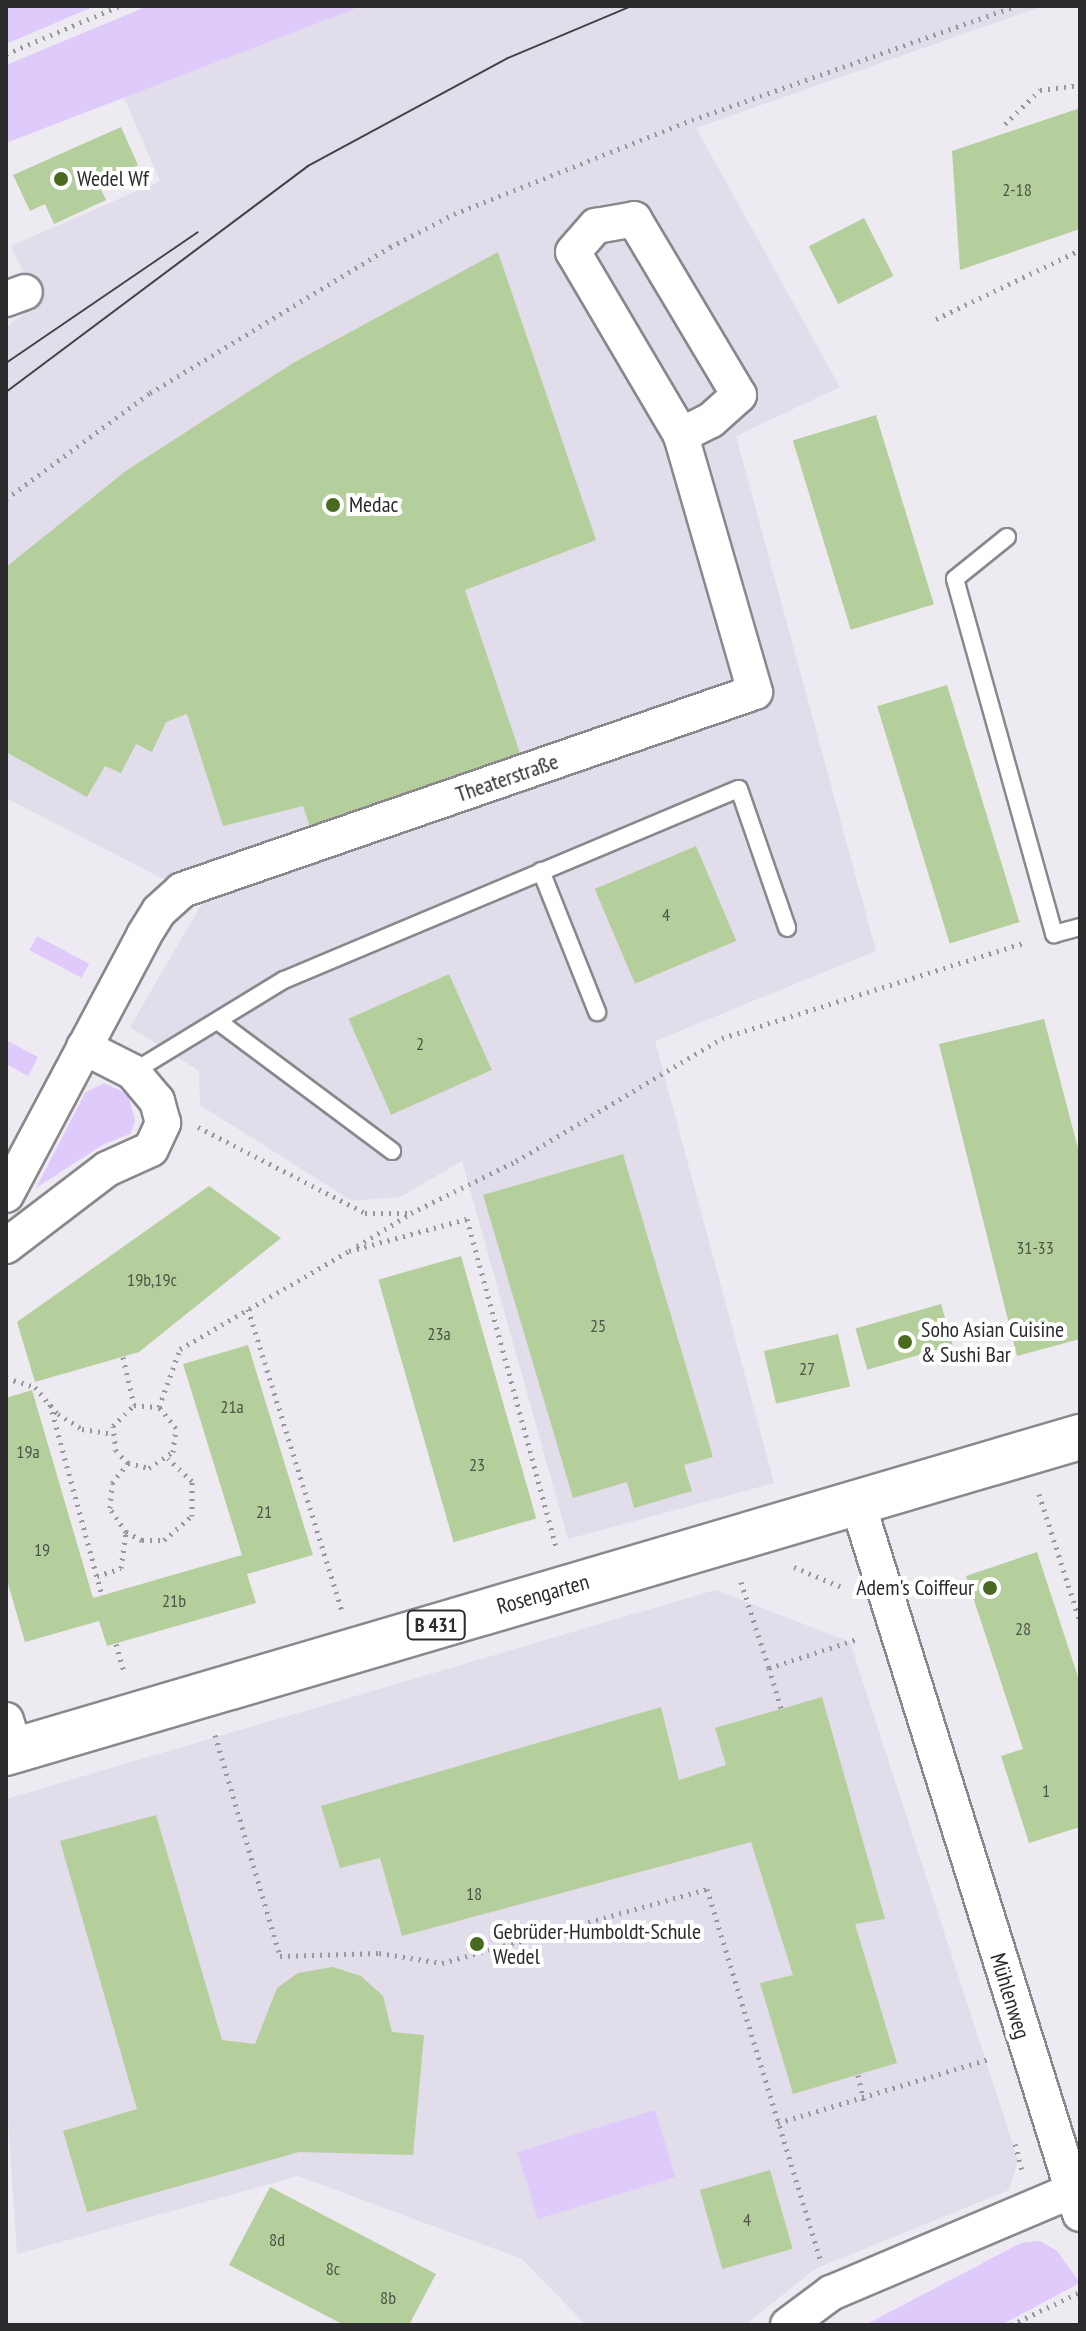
<!DOCTYPE html>
<meta charset="utf-8">
<style>
body{margin:0}
#map{position:relative;width:1086px;height:2331px;overflow:hidden;background:#edeaf1;font-family:"PT Sans Narrow",sans-serif}
div>[style]{position:absolute}
.built>*{inset:0;background:#e2ddea}
.green>*{inset:0;background:#dfcafc;transform-origin:0 0}
.building>*{inset:0;background:#b5cf9c;transform-origin:0 0}
.path>*{height:5px;margin-top:-2.5px;transform-origin:0;background:repeating-linear-gradient(90deg,#9a979c 0 2px,transparent 0 8px)}
.roads{filter:drop-shadow(2px 0 #8a878d) drop-shadow(-2px 0 #8a878d) drop-shadow(0 2px #8a878d) drop-shadow(0 -2px #8a878d)}
.service>*{height:16px;margin:-8px;padding:0 8px;transform-origin:8px;border-radius:8px;background:#fff}
.minor>*{height:34px;margin:-17px;padding:0 17px;transform-origin:17px;border-radius:17px;background:#fff}
.primary>*{height:44px;margin:-22px;padding:0 22px;transform-origin:22px;border-radius:22px;background:#fff}
.tram>*{height:2px;margin:-1px;padding:0 1px;transform-origin:1px;border-radius:1px;background:#434244}
.dots>*{width:22px;height:22px;translate:-50% -50%;box-sizing:border-box;border:4px solid #fff;border-radius:50%}
span{translate:-50% -50%;white-space:nowrap;text-align:center;line-height:1.15;-webkit-text-stroke:8px #fff;paint-order:stroke}
.number-label{font-size:18px;color:#4e5449}
.number-label span{-webkit-text-stroke-width:0}
.shield-label span{padding:2px 6px;background:#fff;border:2px solid;border-radius:6px;-webkit-text-stroke-width:0}
.shield-label{font-size:20px;color:#2c2b2d;font-weight:700}
.poi-label{font-size:22px;color:#2c2b2d}
.left{translate:0 -50%;text-align:left}
.right{translate:-100% -50%;text-align:right}
.street-label{font-size:22px;color:#2c2b2d}
.frame{position:absolute;inset:0;border:8px solid #2c2b2d;pointer-events:none}
</style>
<div id="map">
<div class="built">
<div style="clip-path:polygon(362px 6px,1043px 6px,696px 128px,840px 387px,736px 436px,876px 951px,655px 1041px,774px 1483px,568px 1539px,462px 1161px,400px 1197px,352px 1201px,200px 1105px,199px 1071px,130px 1027px,204px 900px,6px 798px,6px 328px,38px 301px,11px 246px,160px 181px,123px 95px)"></div>
<div style="clip-path:polygon(715px 1590px,850px 1642px,1018px 2160px,1009px 2190px,815px 2269px,745px 2325px,586px 2325px,522px 2259px,298px 2176px,17px 2254px,6px 2088px,6px 1799px)"></div>
</div>
<div class="green">
<div style="clip-path:polygon(6px 6px,95px 6px,6px 44px)"></div>
<div style="clip-path:polygon(148px 6px,362px 6px,6px 143px,6px 65px)"></div>
<div style="left:37px;top:936px;width:59px;height:16px;rotate:28deg"></div>
<div style="clip-path:polygon(6px 1040px,38px 1057px,28px 1076px,6px 1064px)"></div>
<div style="clip-path:polygon(104px 1083px,128px 1094px,135px 1121px,130px 1134px,104px 1144px,36px 1188px,85px 1093px)"></div>
<div style="left:655px;top:2110px;width:70px;height:144px;rotate:73deg"></div>
<div style="clip-path:polygon(1040px 2241px,1057px 2251px,1080px 2283px,1001px 2325px,865px 2325px,1021px 2243px)"></div>
</div>
<div class="building">
<div style="clip-path:polygon(1080px 108px,1080px 229px,960px 270px,952px 151px)"></div>
<div style="clip-path:polygon(121px 127px,138px 165px,98px 183px,106px 200px,54px 224px,45px 204px,30px 211px,13px 175px)"></div>
<div style="left:864px;top:218px;width:65px;height:62px;rotate:63deg"></div>
<div style="clip-path:polygon(498px 252px,596px 540px,465px 590px,521px 756px,310px 827px,303px 806px,223px 826px,187px 714px,166px 722px,152px 752px,136px 744px,121px 773px,105px 766px,87px 797px,6px 752px,6px 567px,127px 470px,293px 363px)"></div>
<div style="left:876px;top:415px;width:198px;height:87px;rotate:73deg"></div>
<div style="left:947px;top:685px;width:248px;height:73px;rotate:73deg"></div>
<div style="left:696px;top:846px;width:103px;height:110px;rotate:67deg"></div>
<div style="left:449px;top:974px;width:105px;height:110px;rotate:66deg"></div>
<div style="clip-path:polygon(1044px 1019px,1080px 1156px,1080px 1339px,1017px 1356px,939px 1044px)"></div>
<div style="clip-path:polygon(623px 1154px,713px 1457px,684px 1465px,692px 1491px,634px 1508px,627px 1482px,573px 1498px,483px 1195px)"></div>
<div style="clip-path:polygon(209px 1186px,281px 1238px,139px 1352px,35px 1382px,17px 1322px)"></div>
<div style="left:461px;top:1256px;width:273px;height:86px;rotate:74deg"></div>
<div style="left:941px;top:1304px;width:43px;height:89px;rotate:74deg"></div>
<div style="left:838px;top:1334px;width:54px;height:76px;rotate:77deg"></div>
<div style="clip-path:polygon(248px 1345px,313px 1555px,247px 1574px,256px 1603px,107px 1646px,99px 1621px,25px 1642px,6px 1577px,6px 1398px,32px 1390px,93px 1598px,242px 1555px,183px 1364px)"></div>
<div style="clip-path:polygon(1037px 1552px,1080px 1683px,1080px 1827px,1029px 1843px,1001px 1756px,1023px 1749px,966px 1576px)"></div>
<div style="clip-path:polygon(822px 1697px,885px 1919px,855px 1924px,897px 2063px,793px 2094px,760px 1983px,793px 1975px,751px 1842px,402px 1936px,380px 1858px,340px 1868px,321px 1806px,661px 1707px,679px 1780px,726px 1765px,715px 1728px)"></div>
<div style="clip-path:polygon(156px 1815px,222px 2040px,255px 2044px,277px 1988px,298px 1973px,333px 1967px,361px 1976px,383px 1996px,392px 2032px,424px 2035px,413px 2155px,299px 2152px,87px 2212px,63px 2131px,137px 2109px,60px 1841px)"></div>
<div style="left:770px;top:2170px;width:82px;height:73px;rotate:74deg"></div>
<div style="clip-path:polygon(270px 2187px,436px 2274px,409px 2325px,344px 2325px,229px 2265px)"></div>
</div>
<div class="path">
<div style="left:6px;top:54px;width:123px;rotate:-23deg"></div>
<div style="left:1005px;top:124px;width:49px;rotate:-44.2deg"></div>
<div style="left:1040px;top:90px;width:40px;rotate:-7.1deg"></div>
<div style="left:936px;top:319px;width:160px;rotate:-25.6deg"></div>
<div style="left:6px;top:499px;width:179px;rotate:-36.4deg"></div>
<div style="left:150px;top:393px;width:281px;rotate:-31.3deg"></div>
<div style="left:390px;top:247px;width:72px;rotate:-27.3deg"></div>
<div style="left:454px;top:214px;width:256px;rotate:-21.6deg"></div>
<div style="left:692px;top:120px;width:343px;rotate:-19.4deg"></div>
<div style="left:198px;top:1127px;width:188px;rotate:27.2deg"></div>
<div style="left:365px;top:1213px;width:46px"></div>
<div style="left:411px;top:1213px;width:117px;rotate:-26.3deg"></div>
<div style="left:516px;top:1161px;width:240px;rotate:-30.8deg"></div>
<div style="left:722px;top:1038px;width:319px;rotate:-17.5deg"></div>
<div style="left:357px;top:1246px;width:62px;rotate:-31.1deg"></div>
<div style="left:248px;top:1309px;width:315px;rotate:72.7deg"></div>
<div style="left:123px;top:1357px;width:49px;rotate:77.1deg"></div>
<div style="left:6px;top:1378px;width:30px;rotate:17deg"></div>
<div style="left:35px;top:1387px;width:35px;rotate:50deg"></div>
<div style="left:58px;top:1414px;width:28px;rotate:32deg"></div>
<div style="left:82px;top:1429px;width:30px;rotate:9deg"></div>
<div style="left:50px;top:1404px;width:198px;rotate:74.8deg"></div>
<div style="left:128px;top:1463px;width:22px;rotate:13deg"></div>
<div style="left:149px;top:1468px;width:29px;rotate:-34deg"></div>
<div style="left:173px;top:1452px;width:24px;rotate:-83deg"></div>
<div style="left:176px;top:1428px;width:27px;rotate:-129deg"></div>
<div style="left:1039px;top:1494px;width:134px;rotate:72.2deg"></div>
<div style="left:126px;top:1532px;width:18px;rotate:27deg"></div>
<div style="left:142px;top:1540px;width:22px"></div>
<div style="left:164px;top:1540px;width:37px;rotate:-41deg"></div>
<div style="left:192px;top:1516px;width:35px;rotate:-90deg"></div>
<div style="left:192px;top:1481px;width:33px;rotate:-137deg"></div>
<div style="left:794px;top:1567px;width:54px;rotate:22.8deg"></div>
<div style="left:97px;top:1576px;width:25px;rotate:-18deg"></div>
<div style="left:121px;top:1568px;width:36px;rotate:-82deg"></div>
<div style="left:126px;top:1532px;width:29px;rotate:-124deg"></div>
<div style="left:110px;top:1508px;width:25px;rotate:-85deg"></div>
<div style="left:112px;top:1483px;width:26px;rotate:-51deg"></div>
<div style="left:128px;top:1463px;width:17px;rotate:-135deg"></div>
<div style="left:116px;top:1451px;width:25px;rotate:-97deg"></div>
<div style="left:113px;top:1426px;width:30px;rotate:-45deg"></div>
<div style="left:134px;top:1405px;width:25px;rotate:5deg"></div>
<div style="left:159px;top:1407px;width:62px;rotate:-70.1deg"></div>
<div style="left:180px;top:1349px;width:195px;rotate:-30.1deg"></div>
<div style="left:349px;top:1251px;width:122px;rotate:-15.2deg"></div>
<div style="left:467px;top:1219px;width:340px;rotate:74.8deg"></div>
<div style="left:741px;top:1582px;width:90px;rotate:72deg"></div>
<div style="left:116px;top:1644px;width:32px;rotate:74deg"></div>
<div style="left:781px;top:1708px;width:42px;rotate:-106.7deg"></div>
<div style="left:769px;top:1668px;width:96px;rotate:-18.2deg"></div>
<div style="left:215px;top:1735px;width:230px;rotate:73.6deg"></div>
<div style="left:280px;top:1956px;width:99px;rotate:-1.7deg"></div>
<div style="left:379px;top:1953px;width:64px;rotate:9deg"></div>
<div style="left:442px;top:1963px;width:275px;rotate:-15.6deg"></div>
<div style="left:707px;top:1889px;width:386px;rotate:73deg"></div>
<div style="left:858px;top:2075px;width:26px;rotate:77deg"></div>
<div style="left:778px;top:2123px;width:220px;rotate:-16.9deg"></div>
<div style="left:1015px;top:2144px;width:30px;rotate:75deg"></div>
<div style="left:1011px;top:2325px;width:76px;rotate:-25.6deg"></div>
</div>
<div class="roads">
<div class="service">
<div style="left:1007px;top:537px;width:67px;rotate:141.1deg"></div>
<div style="left:955px;top:579px;width:369px;rotate:74.4deg"></div>
<div style="left:1054px;top:934px;width:27px;rotate:-15deg"></div>
<div style="left:541px;top:871px;width:152px;rotate:68.3deg"></div>
<div style="left:219px;top:1022px;width:216px;rotate:36.7deg"></div>
<div style="left:133px;top:1072px;width:177px;rotate:-31.4deg"></div>
<div style="left:284px;top:980px;width:493px;rotate:-22.8deg"></div>
<div style="left:739px;top:789px;width:147px;rotate:70.9deg"></div>
</div>
<div class="minor">
<div style="left:6px;top:299px;width:20px;rotate:-20deg"></div>
<div style="left:6px;top:1195px;width:294px;rotate:-62deg"></div>
<div style="left:144px;top:935px;width:28px;rotate:-58deg"></div>
<div style="left:159px;top:911px;width:31px;rotate:-42deg"></div>
<div style="left:182px;top:890px;width:606px;rotate:-19.06deg"></div>
<div style="left:755px;top:692px;width:267px;rotate:-106.1deg"></div>
<div style="left:681px;top:435px;width:212px;rotate:-120.5deg"></div>
<div style="left:573px;top:252px;width:35px;rotate:-49deg"></div>
<div style="left:596px;top:226px;width:39px;rotate:-10deg"></div>
<div style="left:634px;top:219px;width:205px;rotate:59.2deg"></div>
<div style="left:739px;top:395px;width:38px;rotate:138deg"></div>
<div style="left:711px;top:420px;width:34px;rotate:153deg"></div>
<div style="left:6px;top:1246px;width:127px;rotate:-37.3deg"></div>
<div style="left:107px;top:1169px;width:48px;rotate:-24.4deg"></div>
<div style="left:151px;top:1149px;width:29px;rotate:-65deg"></div>
<div style="left:163px;top:1123px;width:23px;rotate:-105deg"></div>
<div style="left:157px;top:1101px;width:38px;rotate:-130deg"></div>
<div style="left:133px;top:1072px;width:55px;rotate:-153deg"></div>
<div style="left:857px;top:1501px;width:747px;rotate:72.63deg"></div>
<div style="left:6px;top:1720px;width:31px;rotate:73deg"></div>
<div style="left:788px;top:2325px;width:54px;rotate:-36.7deg"></div>
<div style="left:831px;top:2293px;width:261px;rotate:-23deg"></div>
</div>
<div class="primary">
<div style="left:6px;top:1753px;width:1120px;rotate:-16.4deg"></div>
</div>
</div>
<div class="tram">
<div style="left:6px;top:363px;width:232px;rotate:-34.3deg"></div>
<div style="left:6px;top:392px;width:377px;rotate:-36.8deg"></div>
<div style="left:308px;top:166px;width:227px;rotate:-28.4deg"></div>
<div style="left:508px;top:58px;width:134px;rotate:-22.8deg"></div>
</div>
<div class="dots">
<div style="left:61px;top:179px;background:#4a6a1f"></div>
<div style="left:333px;top:505px;background:#4a6a1f"></div>
<div style="left:905px;top:1342px;background:#4a6a1f"></div>
<div style="left:990px;top:1588px;background:#4a6a1f"></div>
<div style="left:477px;top:1944px;background:#4a6a1f"></div>
</div>
<div class="number-label">
<span style="left:1017px;top:190px">2-18</span>
<span style="left:666px;top:915px">4</span>
<span style="left:420px;top:1044px">2</span>
<span style="left:1035px;top:1248px">31-33</span>
<span style="left:152px;top:1280px">19b,19c</span>
<span style="left:598px;top:1326px">25</span>
<span style="left:439px;top:1334px">23a</span>
<span style="left:807px;top:1369px">27</span>
<span style="left:232px;top:1407px">21a</span>
<span style="left:28px;top:1452px">19a</span>
<span style="left:477px;top:1465px">23</span>
<span style="left:264px;top:1512px">21</span>
<span style="left:42px;top:1550px">19</span>
<span style="left:174px;top:1601px">21b</span>
<span style="left:1023px;top:1629px">28</span>
<span style="left:1046px;top:1791px">1</span>
<span style="left:474px;top:1894px">18</span>
<span style="left:747px;top:2220px">4</span>
<span style="left:277px;top:2240px">8d</span>
<span style="left:333px;top:2269px">8c</span>
<span style="left:388px;top:2298px">8b</span>
</div>
<div class="shield-label">
<span style="left:436px;top:1625px">B 431</span>
</div>
<div class="poi-label">
<span class="left" style="left:77px;top:179px">Wedel Wf</span>
<span class="left" style="left:349px;top:505px">Medac</span>
<span class="left" style="left:921px;top:1342px">Soho Asian Cuisine<br>&amp; Sushi Bar</span>
<span class="right" style="left:974px;top:1588px">Adem's Coiffeur</span>
<span class="left" style="left:493px;top:1944px">Gebrüder-Humboldt-Schule<br>Wedel</span>
</div>
<div class="street-label">
<span style="left:507px;top:778px;rotate:-19deg">Theaterstraße</span>
<span style="left:543px;top:1594px;rotate:-16deg">Rosengarten</span>
<span style="left:1010px;top:1996px;rotate:73deg">Mühlenweg</span>
</div>
<div class="frame"></div>
</div>
